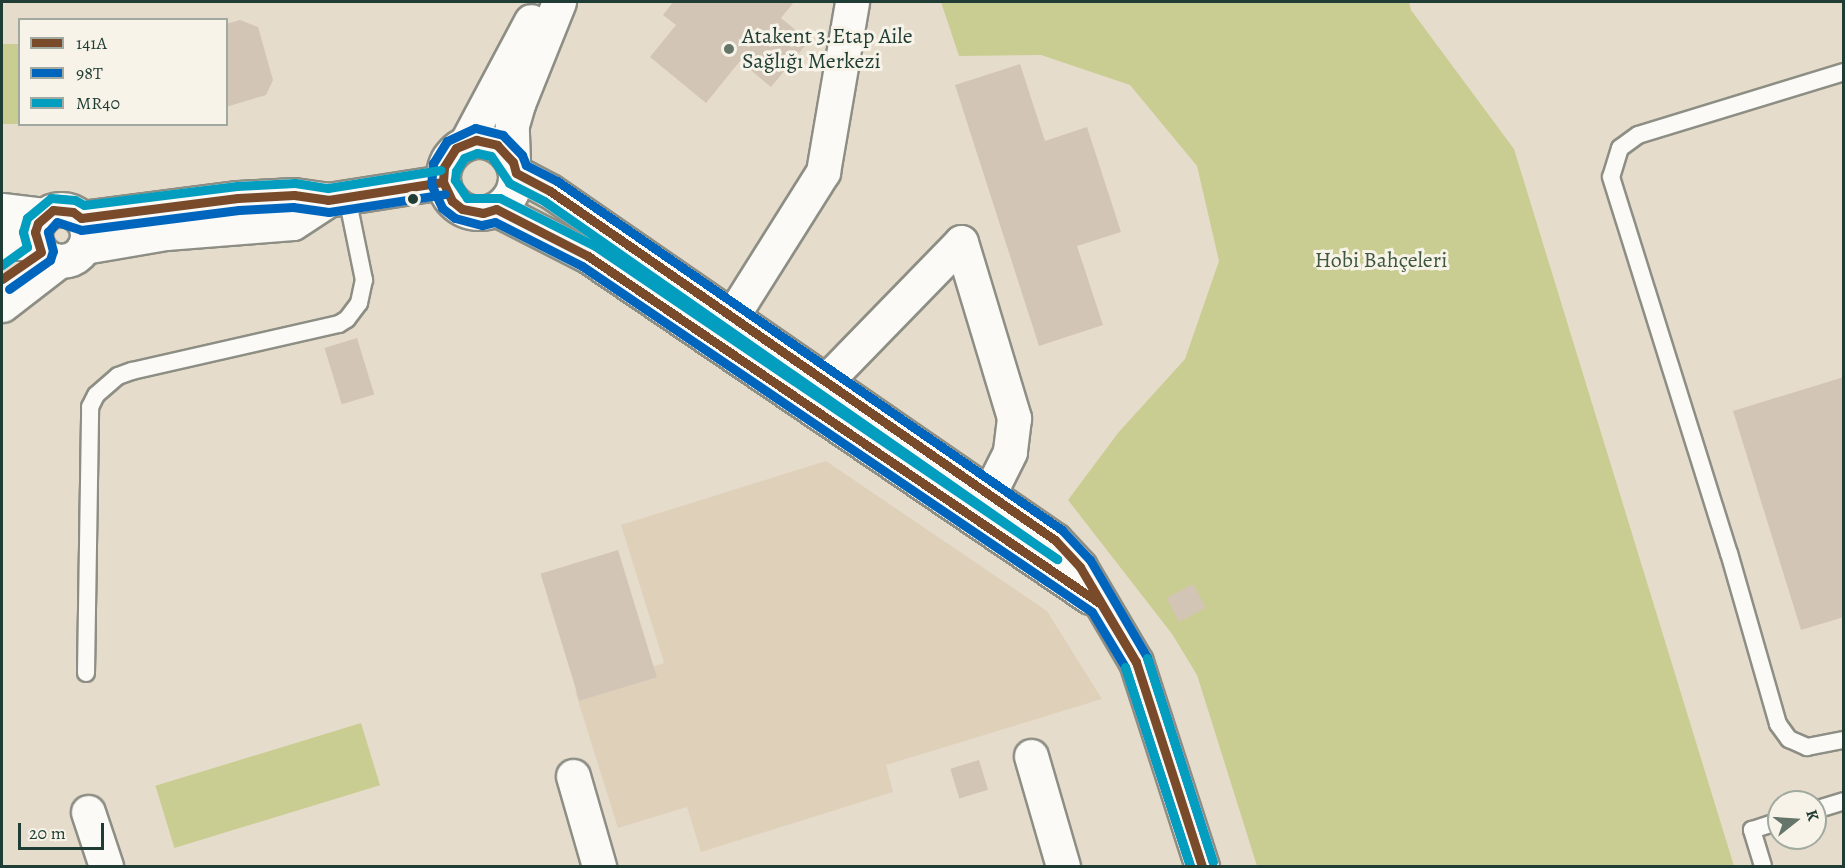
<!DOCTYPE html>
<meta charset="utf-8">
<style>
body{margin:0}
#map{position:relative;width:1845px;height:868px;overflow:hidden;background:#e6dccc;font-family:Alegreya,serif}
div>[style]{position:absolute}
.built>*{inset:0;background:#dfd0ba}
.green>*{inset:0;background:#cacd92;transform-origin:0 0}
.building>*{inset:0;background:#d2c5b6;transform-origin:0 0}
.roads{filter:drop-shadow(2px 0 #8d8e84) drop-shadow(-2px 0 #8d8e84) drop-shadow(0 2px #8d8e84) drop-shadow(0 -2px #8d8e84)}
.service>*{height:16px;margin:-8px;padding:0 8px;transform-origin:8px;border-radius:8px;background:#fbfaf7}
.minor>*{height:33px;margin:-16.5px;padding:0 16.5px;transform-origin:16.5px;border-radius:16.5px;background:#fbfaf7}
.tertiary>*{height:33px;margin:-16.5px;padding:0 16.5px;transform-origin:16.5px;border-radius:16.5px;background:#fbfaf7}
.tertiary>.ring{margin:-16.5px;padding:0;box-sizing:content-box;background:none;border:33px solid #fbfaf7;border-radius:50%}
.bus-1>*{height:9px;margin:-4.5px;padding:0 4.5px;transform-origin:4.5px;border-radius:4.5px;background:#7a4b2a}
.bus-2>*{height:9px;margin:-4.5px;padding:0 4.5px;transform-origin:4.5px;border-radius:4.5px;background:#0065bd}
.bus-3>*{height:9px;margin:-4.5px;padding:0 4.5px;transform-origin:4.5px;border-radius:4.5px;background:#039ebf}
.dots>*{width:16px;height:16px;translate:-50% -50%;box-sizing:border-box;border:3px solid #f7f3e8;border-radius:50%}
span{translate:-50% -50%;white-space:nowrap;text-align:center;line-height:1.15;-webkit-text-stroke:6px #f7f3e8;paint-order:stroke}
.poi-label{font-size:22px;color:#1f3d34}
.left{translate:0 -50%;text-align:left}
.park-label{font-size:22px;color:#3d573d}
.frame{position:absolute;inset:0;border:3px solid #1f3d34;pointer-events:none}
.legend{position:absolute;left:18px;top:18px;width:210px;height:108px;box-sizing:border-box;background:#f7f3e8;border:2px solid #a1aaa0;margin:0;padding:8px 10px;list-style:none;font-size:18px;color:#1f3d34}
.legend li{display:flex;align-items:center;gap:12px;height:30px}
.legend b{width:30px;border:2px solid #a1aaa0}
.north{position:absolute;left:1767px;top:790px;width:60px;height:60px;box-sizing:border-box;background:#f7f3e8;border:2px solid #a1aaa0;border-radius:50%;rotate:73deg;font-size:16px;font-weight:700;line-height:24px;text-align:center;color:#1f3d34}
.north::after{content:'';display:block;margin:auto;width:21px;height:27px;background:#657569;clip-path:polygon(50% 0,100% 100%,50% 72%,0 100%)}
.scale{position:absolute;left:18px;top:823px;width:86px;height:27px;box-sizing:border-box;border:3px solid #1f3d34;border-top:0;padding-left:8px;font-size:18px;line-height:21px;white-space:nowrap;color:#1f3d34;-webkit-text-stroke:4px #f7f3e8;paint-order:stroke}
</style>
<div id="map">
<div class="built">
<div style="clip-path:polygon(826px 461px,1047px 611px,1102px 699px,886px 765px,893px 792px,701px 852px,687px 807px,618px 828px,575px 691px,664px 663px,621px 525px)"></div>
</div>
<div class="green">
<div style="clip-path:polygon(941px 2px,1409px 2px,1411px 10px,1514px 149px,1734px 866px,1257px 866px,1197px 675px,1172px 634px,1068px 500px,1118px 433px,1185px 359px,1219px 261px,1197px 166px,1130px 85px,1041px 55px,959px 56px)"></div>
<div style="left:19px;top:44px;width:80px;height:18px;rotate:90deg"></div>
<div style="left:361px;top:723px;width:65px;height:215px;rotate:73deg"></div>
</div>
<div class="building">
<div style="clip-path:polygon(673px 2px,794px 2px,781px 18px,809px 41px,771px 87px,740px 61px,706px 103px,650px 57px,676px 25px,663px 15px)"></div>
<div style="clip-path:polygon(240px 20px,258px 27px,273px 80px,266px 95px,226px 107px,226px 24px)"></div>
<div style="clip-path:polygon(1020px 64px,1045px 141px,1087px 127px,1121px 232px,1077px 246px,1103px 325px,1039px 346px,955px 85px)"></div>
<div style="left:357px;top:338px;width:59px;height:34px;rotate:73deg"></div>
<div style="clip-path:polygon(1844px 377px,1844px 617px,1801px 630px,1733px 411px)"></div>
<div style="left:618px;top:550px;width:133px;height:81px;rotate:73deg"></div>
<div style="left:1193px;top:584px;width:27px;height:30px;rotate:62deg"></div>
<div style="left:979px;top:760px;width:31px;height:30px;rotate:73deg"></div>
</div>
<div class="roads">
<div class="service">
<div style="left:1844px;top:72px;width:215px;rotate:163deg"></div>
<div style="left:1638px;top:135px;width:22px;rotate:144deg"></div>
<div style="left:1620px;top:148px;width:30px;rotate:107deg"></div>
<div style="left:1611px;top:177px;width:394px;rotate:72.6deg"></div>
<div style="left:1729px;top:553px;width:178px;rotate:74deg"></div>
<div style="left:1778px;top:724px;width:19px;rotate:54deg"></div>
<div style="left:1789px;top:739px;width:20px;rotate:24deg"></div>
<div style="left:1807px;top:747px;width:38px;rotate:-11deg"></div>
<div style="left:86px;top:673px;width:266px;rotate:-89.1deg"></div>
<div style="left:90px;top:407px;width:13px;rotate:-63deg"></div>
<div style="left:96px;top:395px;width:29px;rotate:-41deg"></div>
<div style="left:118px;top:376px;width:15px;rotate:-20deg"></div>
<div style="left:132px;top:371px;width:212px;rotate:-12.8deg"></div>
<div style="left:339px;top:324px;width:9px;rotate:-32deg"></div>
<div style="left:347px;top:319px;width:20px;rotate:-53deg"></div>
<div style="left:359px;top:303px;width:24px;rotate:-78deg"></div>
<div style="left:364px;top:280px;width:85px;rotate:-101.6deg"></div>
<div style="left:1815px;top:810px;width:30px;rotate:-17deg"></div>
<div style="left:1763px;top:866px;width:38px;rotate:-107deg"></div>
<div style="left:1752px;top:830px;width:28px;rotate:-18deg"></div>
</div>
<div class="minor">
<div style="left:466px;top:143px;width:138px;rotate:-62deg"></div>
<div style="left:513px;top:162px;width:37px;rotate:-92deg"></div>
<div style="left:512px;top:125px;width:22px;rotate:-74deg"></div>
<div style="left:518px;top:104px;width:110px;rotate:-68.1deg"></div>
<div style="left:731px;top:318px;width:173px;rotate:-57.8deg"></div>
<div style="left:823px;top:172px;width:172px;rotate:-80.3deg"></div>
<div style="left:825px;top:382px;width:195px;rotate:-45.8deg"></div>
<div style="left:961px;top:242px;width:184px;rotate:73.2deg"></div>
<div style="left:1014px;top:418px;width:34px;rotate:97deg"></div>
<div style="left:1010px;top:452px;width:47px;rotate:116.6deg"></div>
<div style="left:1031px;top:756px;width:115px;rotate:73.8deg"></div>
<div style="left:573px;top:776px;width:94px;rotate:73.9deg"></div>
<div style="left:88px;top:812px;width:57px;rotate:71.6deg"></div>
</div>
<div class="tertiary">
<div class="ring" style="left:443px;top:141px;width:39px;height:39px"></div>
<div style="left:516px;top:173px;width:38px;rotate:28deg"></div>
<div style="left:550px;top:191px;width:614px;rotate:34.65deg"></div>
<div style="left:1055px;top:540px;width:37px;rotate:47deg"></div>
<div style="left:1080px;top:567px;width:110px;rotate:59.5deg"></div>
<div style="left:1136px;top:662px;width:214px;rotate:72.1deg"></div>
<div class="ring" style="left:35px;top:209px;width:19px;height:19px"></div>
<div style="left:496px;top:209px;width:103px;rotate:27.1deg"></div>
<div style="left:588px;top:256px;width:607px;rotate:34.19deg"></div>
<div style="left:2px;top:210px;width:42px;rotate:6.8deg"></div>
<div style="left:81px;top:218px;width:158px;rotate:-7.3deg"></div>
<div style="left:238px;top:198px;width:56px;rotate:-3.1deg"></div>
<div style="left:294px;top:195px;width:34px;rotate:8deg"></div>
<div style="left:328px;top:200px;width:116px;rotate:-8.9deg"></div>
<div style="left:2px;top:243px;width:34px"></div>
<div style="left:84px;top:247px;width:83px;rotate:-9.7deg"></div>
<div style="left:166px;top:233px;width:127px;rotate:-4.5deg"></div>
<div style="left:293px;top:223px;width:42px;rotate:-33.3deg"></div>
<div style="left:2px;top:305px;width:72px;rotate:-37.7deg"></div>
</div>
</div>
<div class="bus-1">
<div style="left:476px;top:140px;width:22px;rotate:13deg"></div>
<div style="left:497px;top:145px;width:23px;rotate:47deg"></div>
<div style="left:513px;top:162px;width:11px;rotate:75deg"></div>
<div style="left:516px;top:173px;width:38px;rotate:28deg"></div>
<div style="left:550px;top:191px;width:614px;rotate:34.65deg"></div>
<div style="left:1055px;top:540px;width:37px;rotate:47deg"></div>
<div style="left:1080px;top:567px;width:110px;rotate:59.5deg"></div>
<div style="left:1136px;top:662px;width:68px;rotate:-121.1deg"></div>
<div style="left:1101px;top:604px;width:620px;rotate:-145.85deg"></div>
<div style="left:588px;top:256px;width:103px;rotate:-152.9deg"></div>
<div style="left:496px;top:209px;width:14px;rotate:163deg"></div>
<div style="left:483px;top:213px;width:21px;rotate:-169deg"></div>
<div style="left:462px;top:209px;width:13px;rotate:-141deg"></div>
<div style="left:452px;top:201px;width:21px;rotate:-115deg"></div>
<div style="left:443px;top:182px;width:15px;rotate:-86deg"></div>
<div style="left:444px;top:167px;width:22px;rotate:-58deg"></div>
<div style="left:456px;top:148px;width:22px;rotate:-22deg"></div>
<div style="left:2px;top:279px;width:47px;rotate:-34.7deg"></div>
<div style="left:41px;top:252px;width:21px;rotate:-107deg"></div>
<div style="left:35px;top:232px;width:9px;rotate:-72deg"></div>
<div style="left:38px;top:223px;width:20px;rotate:-41deg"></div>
<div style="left:53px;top:210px;width:20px;rotate:6deg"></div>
<div style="left:73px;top:212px;width:10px;rotate:37deg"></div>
<div style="left:81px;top:218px;width:158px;rotate:-7.3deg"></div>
<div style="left:238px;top:198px;width:56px;rotate:-3.1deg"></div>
<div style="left:294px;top:195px;width:34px;rotate:8deg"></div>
<div style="left:328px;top:200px;width:116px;rotate:-8.9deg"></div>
<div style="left:1136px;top:662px;width:214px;rotate:72.1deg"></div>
</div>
<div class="bus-2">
<div style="left:9px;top:289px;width:50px;rotate:-35.3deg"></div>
<div style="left:50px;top:260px;width:9px;rotate:-72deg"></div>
<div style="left:53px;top:251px;width:20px;rotate:-105deg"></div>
<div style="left:48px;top:232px;width:13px;rotate:-48deg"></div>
<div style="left:57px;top:222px;width:25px;rotate:18deg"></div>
<div style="left:81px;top:230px;width:159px;rotate:-7.2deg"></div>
<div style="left:239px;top:210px;width:54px;rotate:-3.2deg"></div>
<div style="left:293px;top:207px;width:36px;rotate:8deg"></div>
<div style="left:329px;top:212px;width:117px;rotate:-8.8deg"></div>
<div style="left:1147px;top:657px;width:113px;rotate:-120.4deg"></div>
<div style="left:1090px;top:560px;width:41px;rotate:-133deg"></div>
<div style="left:1062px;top:530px;width:614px;rotate:-145.35deg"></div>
<div style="left:557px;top:181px;width:35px;rotate:-153deg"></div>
<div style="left:526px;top:165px;width:11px;rotate:-112deg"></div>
<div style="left:522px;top:155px;width:28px;rotate:-134deg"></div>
<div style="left:503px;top:135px;width:29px;rotate:-166deg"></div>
<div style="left:475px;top:128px;width:31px;rotate:155deg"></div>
<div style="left:447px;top:141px;width:26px;rotate:122deg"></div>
<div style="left:433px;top:163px;width:21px;rotate:95deg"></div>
<div style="left:431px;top:184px;width:26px;rotate:65deg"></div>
<div style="left:442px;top:208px;width:16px;rotate:38deg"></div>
<div style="left:455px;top:218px;width:28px;rotate:15deg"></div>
<div style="left:482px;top:225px;width:13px;rotate:-13deg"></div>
<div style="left:495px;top:222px;width:97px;rotate:26.8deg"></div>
<div style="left:582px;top:266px;width:616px;rotate:34.15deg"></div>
<div style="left:1092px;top:612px;width:64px;rotate:59deg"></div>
<div style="left:1125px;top:667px;width:209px;rotate:71.9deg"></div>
<div style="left:1147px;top:657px;width:215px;rotate:72.2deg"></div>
</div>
<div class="bus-3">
<div style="left:477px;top:153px;width:14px;rotate:12deg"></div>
<div style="left:491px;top:156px;width:32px;rotate:56deg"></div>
<div style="left:509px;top:183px;width:39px;rotate:27deg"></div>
<div style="left:544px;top:201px;width:626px;rotate:34.91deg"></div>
<div style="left:1057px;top:559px;width:558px;rotate:-145.88deg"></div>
<div style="left:595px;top:246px;width:106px;rotate:-153.2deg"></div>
<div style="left:500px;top:198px;width:33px;rotate:180deg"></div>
<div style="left:467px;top:198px;width:22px;rotate:-124deg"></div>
<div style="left:455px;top:180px;width:9px;rotate:-84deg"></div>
<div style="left:456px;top:171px;width:15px;rotate:-58deg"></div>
<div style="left:464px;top:158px;width:14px;rotate:-21deg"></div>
<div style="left:2px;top:265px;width:31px;rotate:-36deg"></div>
<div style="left:27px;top:247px;width:16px;rotate:-105deg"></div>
<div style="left:23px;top:232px;width:15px;rotate:-74deg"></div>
<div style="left:27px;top:218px;width:31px;rotate:-40deg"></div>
<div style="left:51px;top:198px;width:24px;rotate:5deg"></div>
<div style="left:75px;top:200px;width:10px;rotate:29deg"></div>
<div style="left:84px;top:205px;width:154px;rotate:-7.1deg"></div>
<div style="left:237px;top:186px;width:58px;rotate:-3deg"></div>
<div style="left:295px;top:183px;width:33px;rotate:9deg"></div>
<div style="left:328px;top:188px;width:114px;rotate:-9.1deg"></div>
<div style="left:1147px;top:658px;width:214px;rotate:72.1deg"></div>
<div style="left:1125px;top:667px;width:209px;rotate:71.9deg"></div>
</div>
<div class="dots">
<div style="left:729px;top:49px;background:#657569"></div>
<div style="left:413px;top:199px;background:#1f3d34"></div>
</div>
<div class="poi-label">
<span class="left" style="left:742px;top:49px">Atakent 3.Etap Aile<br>Sağlığı Merkezi</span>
</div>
<div class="park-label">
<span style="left:1381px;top:261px">Hobi Bahçeleri</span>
</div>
<div class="frame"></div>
<ul class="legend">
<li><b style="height:8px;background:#7a4b2a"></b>141A</li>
<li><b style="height:8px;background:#0065bd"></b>98T</li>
<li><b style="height:8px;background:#039ebf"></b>MR40</li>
</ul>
<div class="north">K</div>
<div class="scale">20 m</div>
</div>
